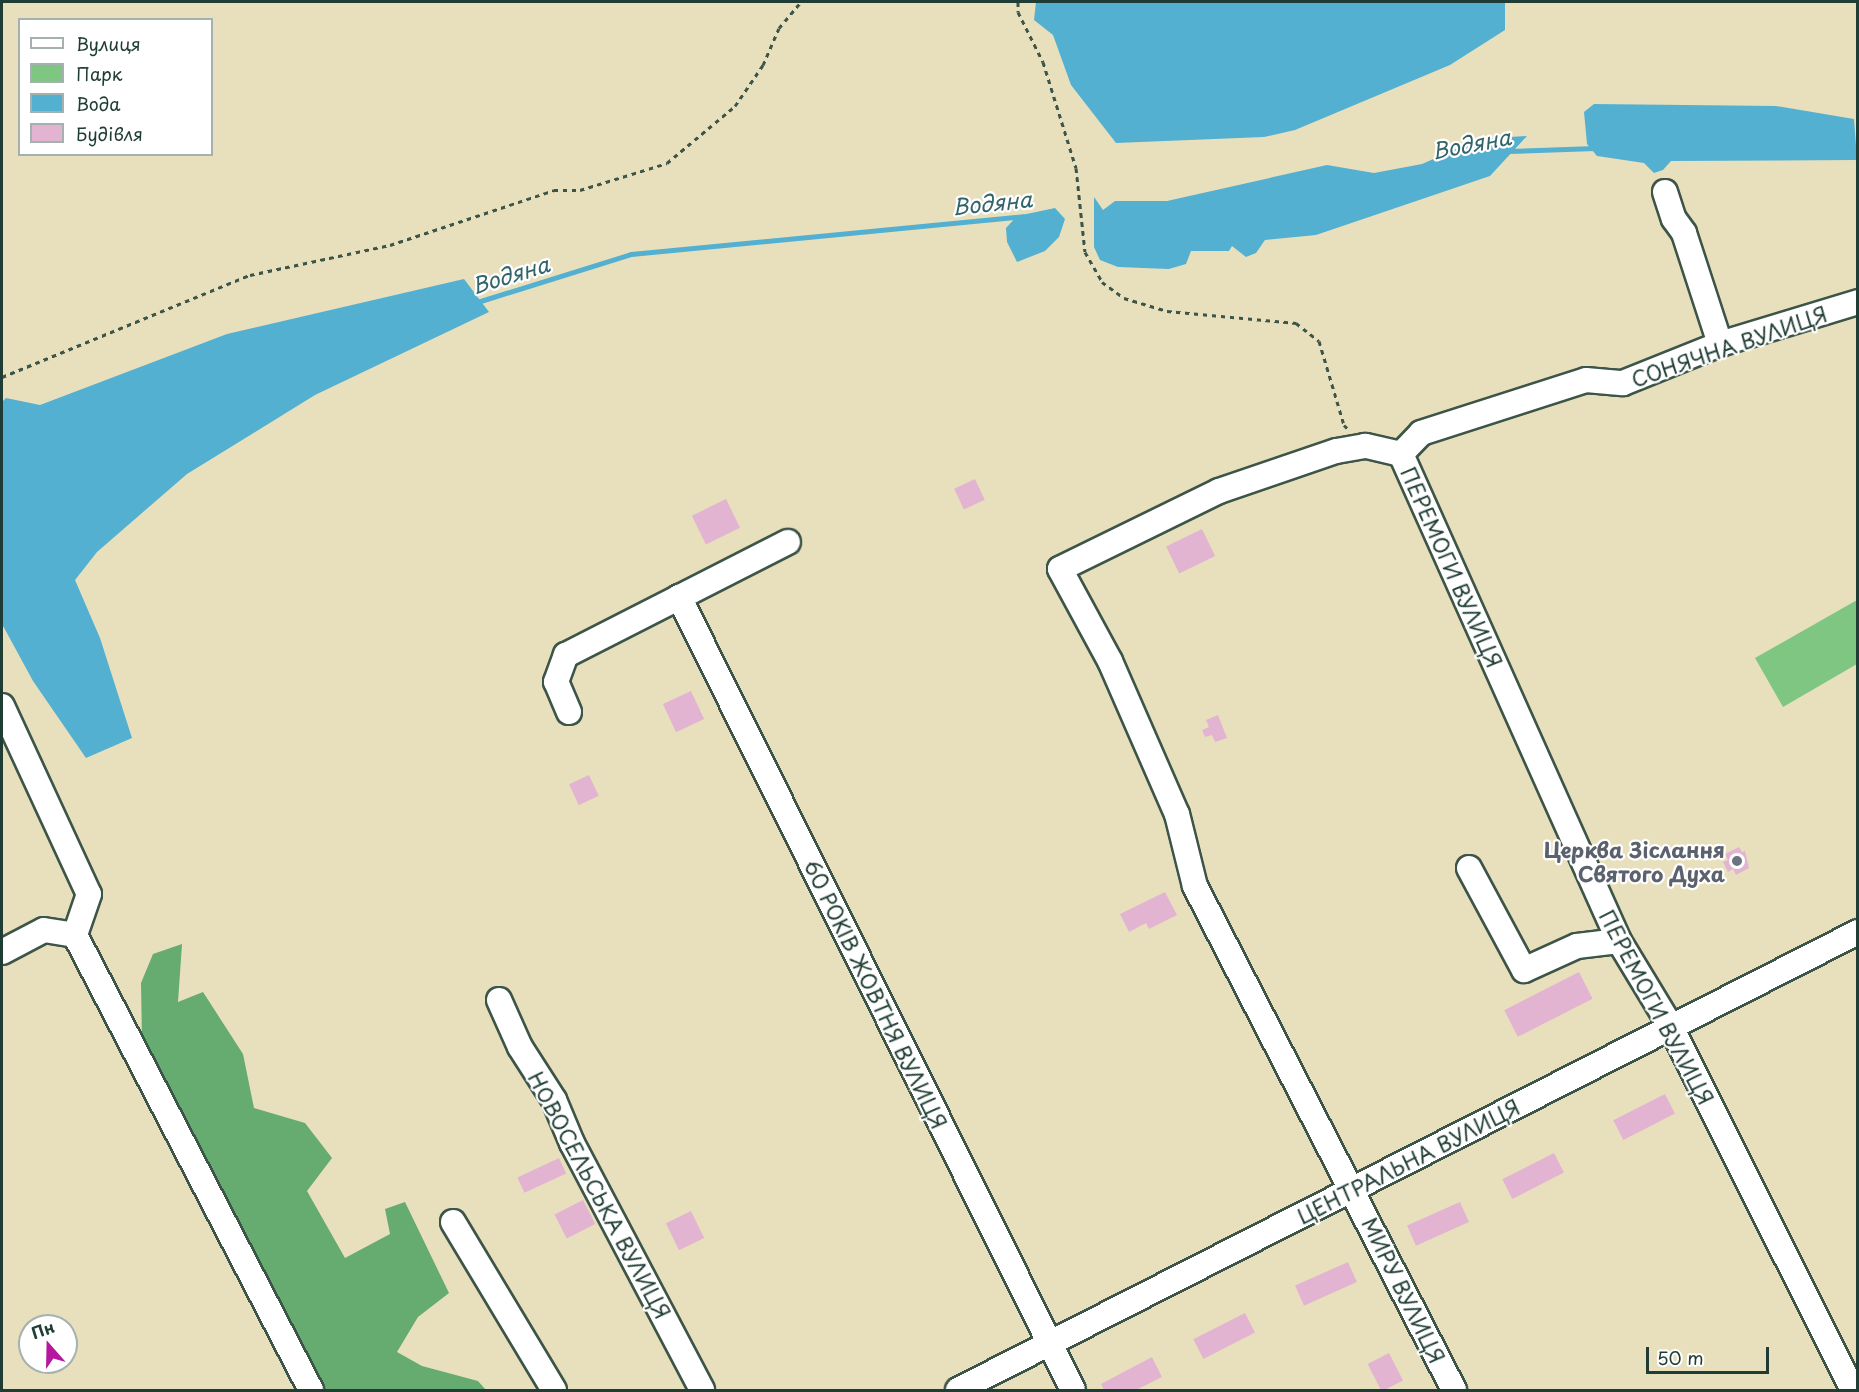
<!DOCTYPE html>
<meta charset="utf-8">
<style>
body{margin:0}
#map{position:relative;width:1859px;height:1392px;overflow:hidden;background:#e8e0bc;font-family:"Playpen Sans",sans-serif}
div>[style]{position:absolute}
.green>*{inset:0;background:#7ec682}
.forest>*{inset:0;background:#66ab70}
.water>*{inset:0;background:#53b0d1}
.stream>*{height:5px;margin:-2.5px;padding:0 2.5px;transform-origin:2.5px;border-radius:2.5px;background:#53b0d1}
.building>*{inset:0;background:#e2b4d1;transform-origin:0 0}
.path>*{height:3px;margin-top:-1.5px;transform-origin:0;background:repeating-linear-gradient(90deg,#3d5548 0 4.5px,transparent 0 9px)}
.roads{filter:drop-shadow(2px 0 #3d5548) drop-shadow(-2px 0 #3d5548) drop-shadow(0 2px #3d5548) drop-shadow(0 -2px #3d5548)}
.minor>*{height:24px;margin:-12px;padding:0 12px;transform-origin:12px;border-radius:12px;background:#fff}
.dots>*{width:16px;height:16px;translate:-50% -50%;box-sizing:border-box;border:3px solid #fff;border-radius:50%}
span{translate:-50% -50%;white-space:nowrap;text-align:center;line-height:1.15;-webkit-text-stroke:4.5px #fff;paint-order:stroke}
.street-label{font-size:21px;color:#1f3d34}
.worship-label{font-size:21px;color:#5b616d;font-weight:700}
.right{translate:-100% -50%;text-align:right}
.water-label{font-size:22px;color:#31656b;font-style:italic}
.frame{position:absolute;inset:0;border:3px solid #1f3d34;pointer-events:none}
.legend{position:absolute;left:18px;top:18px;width:195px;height:138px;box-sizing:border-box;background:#fff;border:2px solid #a5b1ae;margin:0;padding:8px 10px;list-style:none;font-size:18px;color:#1f3d34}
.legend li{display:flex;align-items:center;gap:12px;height:30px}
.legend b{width:30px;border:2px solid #a5b1ae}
.north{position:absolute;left:18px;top:1314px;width:60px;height:60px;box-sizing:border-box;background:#fff;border:2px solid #a5b1ae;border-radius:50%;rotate:340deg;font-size:16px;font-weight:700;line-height:24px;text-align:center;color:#1f3d34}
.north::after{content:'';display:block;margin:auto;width:21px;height:27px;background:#b5179e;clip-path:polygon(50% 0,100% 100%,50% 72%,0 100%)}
.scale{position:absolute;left:1646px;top:1347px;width:123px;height:27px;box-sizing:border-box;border:3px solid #1f3d34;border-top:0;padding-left:8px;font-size:18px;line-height:21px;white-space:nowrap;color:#1f3d34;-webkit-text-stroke:4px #fff;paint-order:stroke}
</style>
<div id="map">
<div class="green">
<div style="clip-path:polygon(1857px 600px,1857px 664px,1783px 707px,1755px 658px)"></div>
</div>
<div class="forest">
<div style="clip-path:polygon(182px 944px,178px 1002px,203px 992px,243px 1054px,254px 1108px,305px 1123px,332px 1158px,307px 1191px,345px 1258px,390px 1234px,385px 1209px,405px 1202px,449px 1293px,418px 1317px,397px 1352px,422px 1366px,478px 1381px,486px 1390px,324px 1390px,142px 1043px,141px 983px,153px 954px)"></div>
</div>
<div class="water">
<div style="clip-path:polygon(1036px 2px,1505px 2px,1505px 30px,1450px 65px,1295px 130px,1264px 137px,1116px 143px,1071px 85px,1053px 35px,1034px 20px)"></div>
<div style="clip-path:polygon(1594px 104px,1776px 106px,1854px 119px,1857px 160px,1671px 161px,1663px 170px,1654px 173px,1644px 163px,1597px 156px,1587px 144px,1584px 112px)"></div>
<div style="clip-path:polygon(1527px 136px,1490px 176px,1316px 235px,1265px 240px,1256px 253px,1246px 257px,1232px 246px,1229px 251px,1191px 251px,1186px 264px,1169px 269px,1118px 267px,1100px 260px,1094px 247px,1094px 197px,1103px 210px,1115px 201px,1167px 201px,1327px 165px,1374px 173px,1422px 164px,1479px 139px)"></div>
<div style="clip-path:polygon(1055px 208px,1065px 219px,1059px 237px,1045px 251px,1017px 262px,1007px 242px,1006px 228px,1017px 216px)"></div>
<div style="clip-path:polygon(464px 279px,489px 312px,315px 395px,187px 474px,97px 552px,75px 580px,100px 638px,132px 738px,86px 758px,33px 681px,2px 624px,2px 402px,6px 398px,40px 405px,227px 334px)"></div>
</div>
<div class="stream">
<div style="left:1508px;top:151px;width:87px;rotate:-2deg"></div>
<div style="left:474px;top:303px;width:164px;rotate:-17.3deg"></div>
<div style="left:631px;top:254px;width:394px;rotate:-5.5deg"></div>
</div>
<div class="building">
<div style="left:975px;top:479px;width:23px;height:23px;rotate:65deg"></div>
<div style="left:726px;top:499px;width:32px;height:38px;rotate:64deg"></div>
<div style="left:1202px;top:529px;width:30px;height:40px;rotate:64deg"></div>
<div style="left:691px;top:691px;width:31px;height:31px;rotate:65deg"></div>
<div style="clip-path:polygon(1218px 715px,1227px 738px,1215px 742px,1212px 735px,1205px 737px,1202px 730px,1209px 727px,1206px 720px)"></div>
<div style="left:589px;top:775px;width:23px;height:22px;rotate:65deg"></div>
<div style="clip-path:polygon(1739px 847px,1742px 852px,1745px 851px,1749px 868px,1736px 875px,1733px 869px,1728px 872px,1723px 862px,1728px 860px,1725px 854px)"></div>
<div style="clip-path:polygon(1165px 892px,1177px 915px,1149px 929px,1146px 923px,1129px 932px,1120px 914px)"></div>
<div style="left:1579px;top:972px;width:30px;height:84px;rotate:63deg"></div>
<div style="left:1665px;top:1094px;width:22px;height:58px;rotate:63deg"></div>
<div style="left:1554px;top:1153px;width:22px;height:58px;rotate:63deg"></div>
<div style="left:559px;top:1158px;width:17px;height:46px;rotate:65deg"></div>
<div style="left:583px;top:1200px;width:27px;height:32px;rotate:63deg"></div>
<div style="left:1460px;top:1202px;width:22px;height:58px;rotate:66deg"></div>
<div style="left:691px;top:1211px;width:30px;height:28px;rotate:64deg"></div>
<div style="left:1348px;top:1262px;width:22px;height:58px;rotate:66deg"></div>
<div style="left:1245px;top:1313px;width:22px;height:58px;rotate:63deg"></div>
<div style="left:1389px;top:1353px;width:31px;height:24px;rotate:63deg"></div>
<div style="clip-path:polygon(1152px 1357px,1162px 1377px,1136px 1390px,1104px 1390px,1101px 1384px)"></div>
</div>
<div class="path">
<div style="left:1018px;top:2px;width:10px;rotate:90deg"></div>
<div style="left:1018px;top:12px;width:56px;rotate:63.4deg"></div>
<div style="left:1043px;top:62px;width:111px;rotate:72.7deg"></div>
<div style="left:1076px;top:168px;width:84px;rotate:83.9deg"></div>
<div style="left:1085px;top:252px;width:34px;rotate:60deg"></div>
<div style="left:1102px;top:282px;width:27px;rotate:36deg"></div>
<div style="left:1124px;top:298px;width:45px;rotate:16.8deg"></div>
<div style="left:1167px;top:311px;width:130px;rotate:5.3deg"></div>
<div style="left:1296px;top:323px;width:29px;rotate:38deg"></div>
<div style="left:1319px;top:341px;width:88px;rotate:73.4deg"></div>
<div style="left:1344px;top:425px;width:7px;rotate:45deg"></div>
<div style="left:2px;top:377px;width:268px;rotate:-22.4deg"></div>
<div style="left:250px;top:275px;width:143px;rotate:-12.1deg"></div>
<div style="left:390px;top:245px;width:173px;rotate:-18.5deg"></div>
<div style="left:554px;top:190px;width:26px"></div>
<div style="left:580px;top:190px;width:91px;rotate:-17.2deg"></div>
<div style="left:667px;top:163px;width:89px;rotate:-40deg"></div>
<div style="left:735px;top:106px;width:50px;rotate:-55.7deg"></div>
<div style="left:763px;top:65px;width:40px;rotate:-66.6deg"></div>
<div style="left:779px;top:28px;width:34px;rotate:-50deg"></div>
</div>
<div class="roads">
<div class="minor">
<div style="left:1665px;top:192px;width:28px;rotate:72deg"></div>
<div style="left:1674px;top:219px;width:17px;rotate:54deg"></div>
<div style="left:1684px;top:233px;width:117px;rotate:72deg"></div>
<div style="left:1401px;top:454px;width:37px;rotate:-167deg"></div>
<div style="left:1365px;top:446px;width:29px;rotate:170deg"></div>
<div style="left:1336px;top:451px;width:124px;rotate:161.1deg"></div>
<div style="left:1219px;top:491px;width:177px;rotate:153.9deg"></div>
<div style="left:1060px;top:569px;width:105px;rotate:61.5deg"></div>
<div style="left:1110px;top:661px;width:167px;rotate:66.4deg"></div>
<div style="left:1177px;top:814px;width:74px;rotate:76deg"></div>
<div style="left:1195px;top:886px;width:567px;rotate:62.8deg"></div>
<div style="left:1401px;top:454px;width:534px;rotate:65.88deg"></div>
<div style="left:1619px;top:941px;width:100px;rotate:58.8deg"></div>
<div style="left:1671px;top:1027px;width:406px;rotate:63.4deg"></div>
<div style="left:1401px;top:454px;width:29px;rotate:-46deg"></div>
<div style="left:1421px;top:433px;width:173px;rotate:-17.8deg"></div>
<div style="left:1586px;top:380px;width:37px;rotate:5deg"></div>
<div style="left:1623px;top:383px;width:105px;rotate:-21.9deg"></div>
<div style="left:1720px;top:344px;width:144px;rotate:-16.9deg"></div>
<div style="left:679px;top:597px;width:885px;rotate:63.58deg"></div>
<div style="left:2px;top:706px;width:207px;rotate:65.2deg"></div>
<div style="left:89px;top:894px;width:43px;rotate:108.9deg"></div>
<div style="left:569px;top:712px;width:33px;rotate:-113deg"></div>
<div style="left:556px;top:682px;width:29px;rotate:-70deg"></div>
<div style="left:566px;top:655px;width:249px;rotate:-27deg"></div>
<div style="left:1469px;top:868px;width:116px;rotate:61.7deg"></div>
<div style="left:1524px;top:970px;width:58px;rotate:-24.4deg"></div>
<div style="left:1577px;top:946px;width:42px;rotate:-6.8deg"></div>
<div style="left:2px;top:952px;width:47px;rotate:-27.6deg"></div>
<div style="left:44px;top:930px;width:31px;rotate:9deg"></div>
<div style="left:75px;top:935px;width:513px;rotate:62.59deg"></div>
<div style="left:499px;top:1000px;width:51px;rotate:65.9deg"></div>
<div style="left:520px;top:1047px;width:63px;rotate:57.3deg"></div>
<div style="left:554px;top:1100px;width:47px;rotate:67.3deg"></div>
<div style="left:572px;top:1143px;width:279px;rotate:62.2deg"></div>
<div style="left:453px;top:1222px;width:196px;rotate:59deg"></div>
<div style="left:958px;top:1390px;width:1010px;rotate:-26.97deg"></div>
</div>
</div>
<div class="dots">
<div style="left:1737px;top:861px;background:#6b7280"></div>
</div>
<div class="street-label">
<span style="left:1729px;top:346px;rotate:-19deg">СОНЯЧНА ВУЛИЦЯ</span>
<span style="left:1452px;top:567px;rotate:66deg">ПЕРЕМОГИ ВУЛИЦЯ</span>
<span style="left:876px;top:994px;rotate:64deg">60 РОКІВ ЖОВТНЯ ВУЛИЦЯ</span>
<span style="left:1657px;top:1007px;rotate:62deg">ПЕРЕМОГИ ВУЛИЦЯ</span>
<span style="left:1408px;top:1161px;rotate:-27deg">ЦЕНТРАЛЬНА ВУЛИЦЯ</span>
<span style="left:600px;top:1195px;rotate:62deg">НОВОСЕЛЬСЬКА ВУЛИЦЯ</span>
<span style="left:1404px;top:1290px;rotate:64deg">МИРУ ВУЛИЦЯ</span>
</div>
<div class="worship-label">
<span class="right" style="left:1725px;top:861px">Церква Зіслання<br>Святого Духа</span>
</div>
<div class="water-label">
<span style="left:1471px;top:143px;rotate:-11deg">Водяна</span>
<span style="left:992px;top:202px;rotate:-6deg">Водяна</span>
<span style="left:510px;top:274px;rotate:-17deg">Водяна</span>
</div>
<div class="frame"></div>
<ul class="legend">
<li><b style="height:8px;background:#fff"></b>Вулиця</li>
<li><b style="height:16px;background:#7ec682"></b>Парк</li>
<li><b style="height:16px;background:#53b0d1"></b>Вода</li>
<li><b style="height:16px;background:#e2b4d1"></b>Будівля</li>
</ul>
<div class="north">Пн</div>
<div class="scale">50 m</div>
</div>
